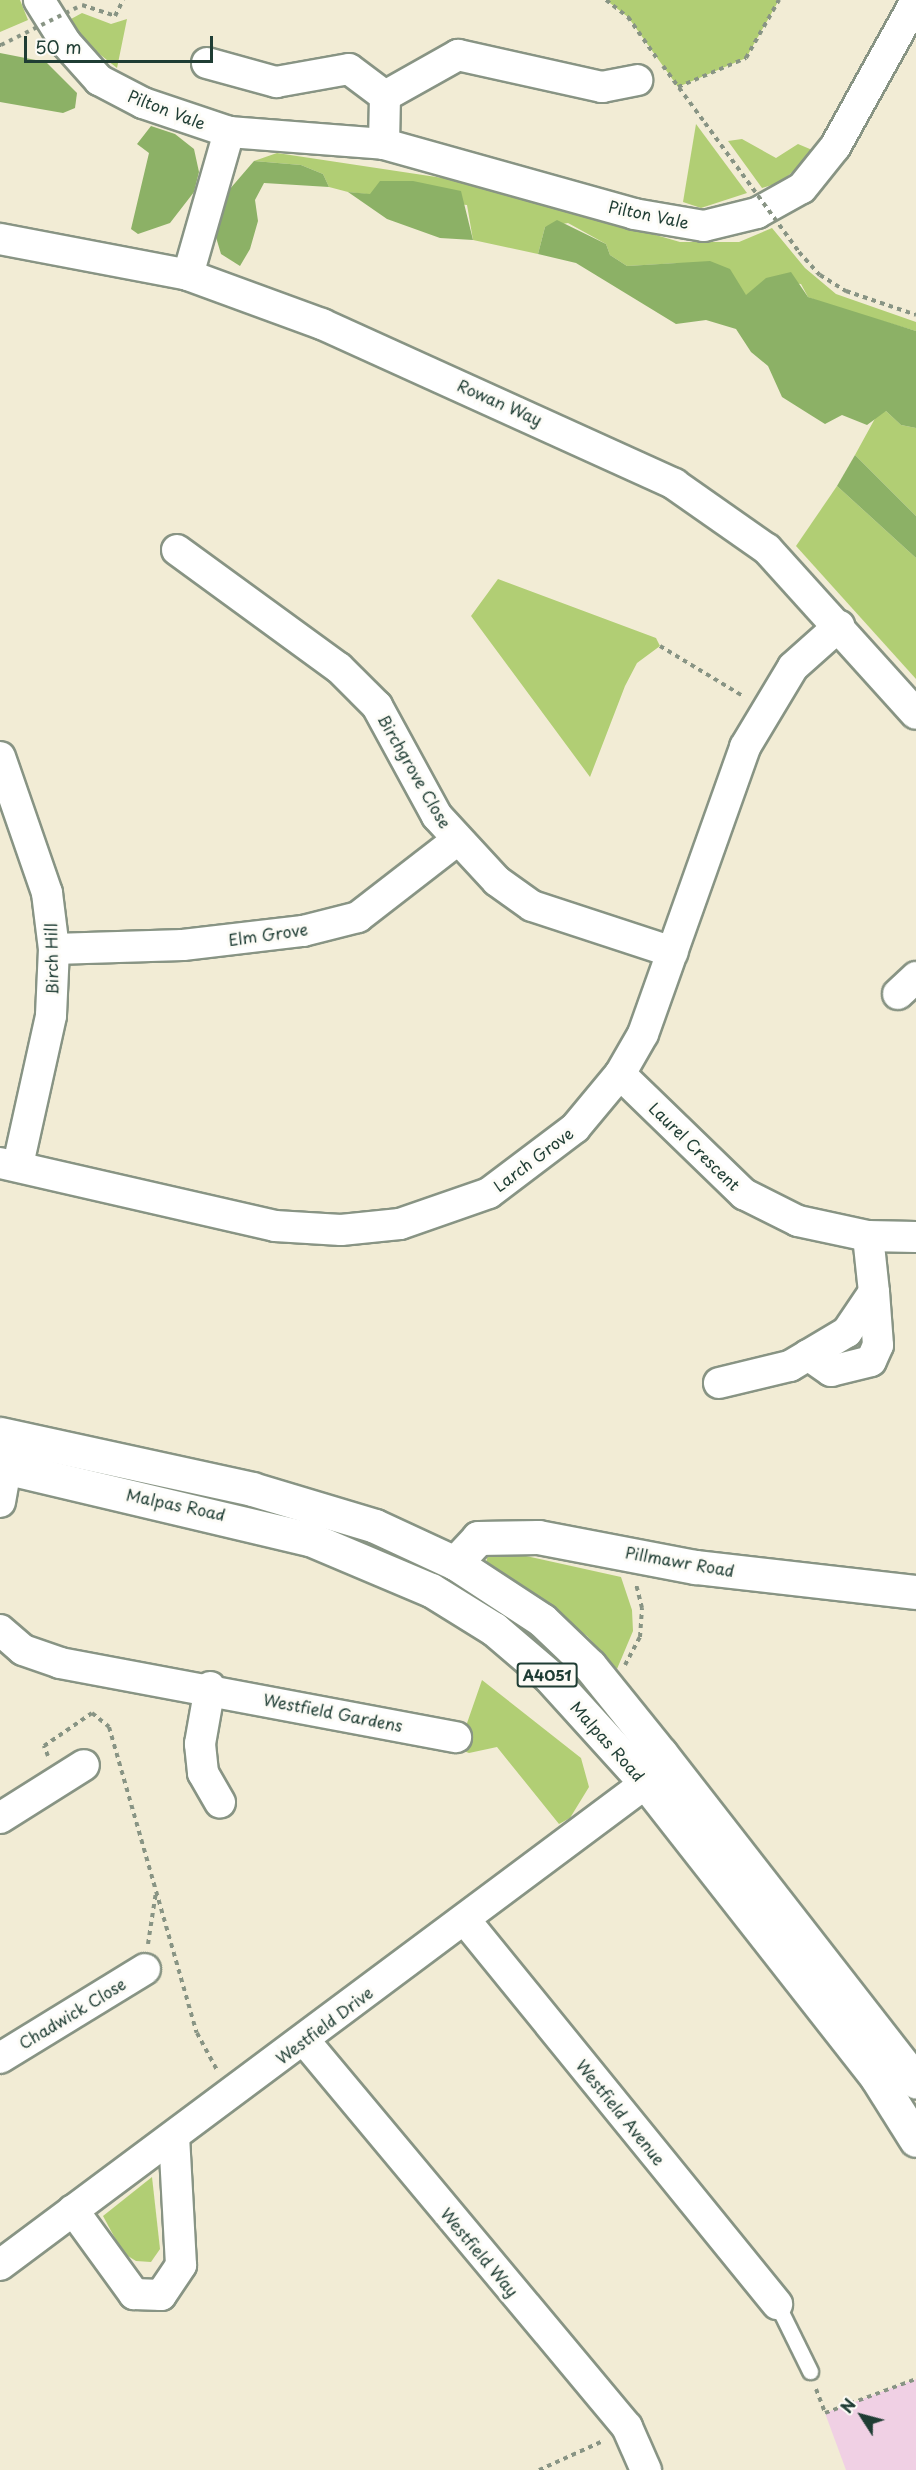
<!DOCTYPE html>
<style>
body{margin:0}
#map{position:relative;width:916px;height:2470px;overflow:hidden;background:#f2ecd5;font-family:"Playpen Sans",sans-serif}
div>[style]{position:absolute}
.built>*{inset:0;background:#f0d0e4}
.green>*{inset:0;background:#b1ce74}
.forest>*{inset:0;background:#8cb166}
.path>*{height:4px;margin-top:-2px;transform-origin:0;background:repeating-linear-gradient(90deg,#889484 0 4.5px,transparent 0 9px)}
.roads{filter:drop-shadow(2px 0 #889484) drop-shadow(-2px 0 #889484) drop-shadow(0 2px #889484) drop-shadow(0 -2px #889484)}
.service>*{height:15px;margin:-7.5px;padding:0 7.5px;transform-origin:7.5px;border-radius:7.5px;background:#fff}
.minor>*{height:30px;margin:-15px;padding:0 15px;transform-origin:15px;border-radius:15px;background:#fff}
.tertiary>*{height:33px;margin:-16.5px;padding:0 16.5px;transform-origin:16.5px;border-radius:16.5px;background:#fff}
.primary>*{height:33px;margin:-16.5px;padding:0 16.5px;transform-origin:16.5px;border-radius:16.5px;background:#fff}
.path-bridge>*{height:4px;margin-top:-2px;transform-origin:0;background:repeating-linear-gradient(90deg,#889484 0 4.5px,transparent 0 9px)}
span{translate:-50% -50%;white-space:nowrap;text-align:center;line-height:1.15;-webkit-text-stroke:6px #fdfcf7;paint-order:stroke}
.shield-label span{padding:2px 4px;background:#fdfcf7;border:2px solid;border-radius:4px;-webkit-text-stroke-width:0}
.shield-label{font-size:15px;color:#1f3d34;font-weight:700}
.street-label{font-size:16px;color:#1f3d34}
.north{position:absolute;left:832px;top:2386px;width:60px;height:60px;-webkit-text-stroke:4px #fdfcf7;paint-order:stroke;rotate:306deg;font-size:16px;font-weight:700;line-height:24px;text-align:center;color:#1f3d34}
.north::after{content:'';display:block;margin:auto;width:21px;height:27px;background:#1f3d34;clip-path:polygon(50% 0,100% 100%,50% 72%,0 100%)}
.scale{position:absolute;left:24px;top:36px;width:189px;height:27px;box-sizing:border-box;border:3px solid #1f3d34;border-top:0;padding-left:8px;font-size:18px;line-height:21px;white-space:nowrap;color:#1f3d34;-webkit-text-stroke:4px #fdfcf7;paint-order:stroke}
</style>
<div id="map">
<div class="built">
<div style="clip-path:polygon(916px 2379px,916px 2470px,846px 2470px,825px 2413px)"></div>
</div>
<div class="green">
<div style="clip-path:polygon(0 0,20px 0,28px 20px,0 32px)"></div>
<div style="clip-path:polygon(606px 0,779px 0,746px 58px,678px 87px,628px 17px)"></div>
<div style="clip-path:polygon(82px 13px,111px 24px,127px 19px,117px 68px,78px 37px,71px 19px)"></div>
<div style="clip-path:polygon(696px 124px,747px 193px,701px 208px,683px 202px)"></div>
<div style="clip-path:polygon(742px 139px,776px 158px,798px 144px,817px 152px,779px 183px,762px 188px,728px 141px)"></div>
<div style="clip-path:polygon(277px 153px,476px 183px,680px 242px,739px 242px,772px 228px,805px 268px,836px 294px,916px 322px,916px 331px,831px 306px,808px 297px,801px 284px,764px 281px,746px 296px,679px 263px,627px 266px,610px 255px,606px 244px,568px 223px,545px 227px,538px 254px,473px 240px,467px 205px,348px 192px,329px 187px,323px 174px,301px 165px,254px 161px)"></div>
<div style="clip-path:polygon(886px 411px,901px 425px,916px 428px,916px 516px,855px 455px,878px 413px)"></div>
<div style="clip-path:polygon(837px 486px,916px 558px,916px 679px,796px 546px)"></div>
<div style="clip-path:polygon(498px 579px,656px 638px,660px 646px,637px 663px,625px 686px,590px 777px,471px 616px)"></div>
<div style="clip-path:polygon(499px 1550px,621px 1577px,632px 1610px,633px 1631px,617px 1669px,587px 1636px,485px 1566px,488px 1555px)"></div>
<div style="clip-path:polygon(482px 1680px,581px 1758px,589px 1787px,570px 1818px,559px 1824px,497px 1747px,469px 1753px,458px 1749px)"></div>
<div style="clip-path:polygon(152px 2177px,160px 2249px,151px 2262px,136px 2261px,123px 2253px,103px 2216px)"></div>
</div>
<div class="forest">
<div style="clip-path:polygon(0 53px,46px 62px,77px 93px,75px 108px,63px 113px,0 102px)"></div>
<div style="clip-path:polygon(151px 126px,175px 134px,194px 149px,199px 172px,194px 192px,170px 223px,138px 234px,131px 229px,149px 153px,137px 144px)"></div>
<div style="clip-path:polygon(254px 161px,301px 165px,323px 174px,329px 187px,264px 183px,255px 200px,258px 221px,250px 249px,240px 266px,221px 254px,215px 234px,229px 190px)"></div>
<div style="clip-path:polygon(380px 181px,413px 181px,461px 191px,473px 240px,440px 238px,387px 219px,348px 192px,370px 194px)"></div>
<div style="clip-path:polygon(557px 220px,606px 244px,610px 255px,627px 266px,710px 261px,730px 269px,746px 295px,766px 278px,791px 272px,808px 297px,916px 331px,916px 428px,901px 425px,886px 411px,867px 425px,842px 415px,825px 424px,809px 414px,782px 397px,768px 366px,751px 352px,736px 329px,706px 320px,676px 324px,576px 263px,538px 254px,545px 227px)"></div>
<div style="clip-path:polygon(855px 455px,916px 516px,916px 558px,837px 486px)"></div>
</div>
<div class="path">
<div style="left:606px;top:0;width:28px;rotate:38deg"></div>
<div style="left:628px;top:17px;width:52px;rotate:55.1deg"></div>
<div style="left:82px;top:5px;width:35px;rotate:18deg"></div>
<div style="left:115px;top:16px;width:18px;rotate:-63deg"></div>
<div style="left:0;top:45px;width:1px"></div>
<div style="left:663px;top:66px;width:71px;rotate:53.6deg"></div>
<div style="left:678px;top:87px;width:74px;rotate:-23.1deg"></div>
<div style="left:746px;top:58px;width:67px;rotate:-60.4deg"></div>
<div style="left:799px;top:252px;width:31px;rotate:48deg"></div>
<div style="left:820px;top:275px;width:31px;rotate:32deg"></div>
<div style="left:846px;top:291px;width:74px;rotate:18.9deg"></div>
<div style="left:660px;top:646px;width:97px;rotate:31.1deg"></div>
<div style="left:625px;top:1665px;width:32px;rotate:-62deg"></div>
<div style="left:640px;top:1637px;width:29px;rotate:-86deg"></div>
<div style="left:642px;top:1608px;width:25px;rotate:-104deg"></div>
<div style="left:48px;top:1756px;width:11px;rotate:-112deg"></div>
<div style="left:44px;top:1746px;width:58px;rotate:-34.5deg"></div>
<div style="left:92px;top:1713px;width:22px;rotate:39deg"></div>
<div style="left:109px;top:1727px;width:318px;rotate:74deg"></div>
<div style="left:197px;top:2033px;width:42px;rotate:61.6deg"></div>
<div style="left:148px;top:1944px;width:53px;rotate:-81.3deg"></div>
<div style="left:816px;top:2389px;width:26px;rotate:69deg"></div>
<div style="left:825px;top:2413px;width:97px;rotate:-20.5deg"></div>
<div style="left:539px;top:2470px;width:70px;rotate:-24.4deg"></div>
</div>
<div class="roads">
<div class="service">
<div style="left:777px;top:2304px;width:75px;rotate:63.8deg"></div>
</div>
<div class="minor">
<div style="left:39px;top:0;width:51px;rotate:57.9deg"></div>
<div style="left:66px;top:43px;width:50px;rotate:48.3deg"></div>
<div style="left:99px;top:80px;width:50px;rotate:27.6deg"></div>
<div style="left:143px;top:103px;width:91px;rotate:18.6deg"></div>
<div style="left:229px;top:132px;width:155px;rotate:4.4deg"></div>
<div style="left:384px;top:144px;width:260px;rotate:15.6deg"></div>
<div style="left:634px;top:214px;width:71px;rotate:9.7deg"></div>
<div style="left:704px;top:226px;width:55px;rotate:-13.8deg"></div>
<div style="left:757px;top:213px;width:51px;rotate:-29.1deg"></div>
<div style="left:802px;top:188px;width:53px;rotate:-51.2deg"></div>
<div style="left:835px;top:147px;width:167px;rotate:-61deg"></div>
<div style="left:207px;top:63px;width:72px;rotate:15.4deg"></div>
<div style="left:276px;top:82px;width:74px;rotate:-10.1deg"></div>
<div style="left:349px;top:69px;width:45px;rotate:36.9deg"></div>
<div style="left:384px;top:144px;width:48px;rotate:-88.8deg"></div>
<div style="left:385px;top:96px;width:84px;rotate:-29.3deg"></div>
<div style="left:458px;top:55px;width:148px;rotate:12.5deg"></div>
<div style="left:602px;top:87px;width:36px;rotate:-11deg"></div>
<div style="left:0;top:239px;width:191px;rotate:10.8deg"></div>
<div style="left:188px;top:275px;width:143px;rotate:20.1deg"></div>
<div style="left:322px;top:324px;width:387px;rotate:24.4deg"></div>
<div style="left:674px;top:484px;width:113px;rotate:35deg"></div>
<div style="left:767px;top:549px;width:222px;rotate:47.9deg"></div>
<div style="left:188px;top:275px;width:149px;rotate:-74deg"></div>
<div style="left:177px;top:550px;width:200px;rotate:36.1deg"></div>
<div style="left:339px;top:668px;width:54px;rotate:45deg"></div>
<div style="left:377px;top:706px;width:125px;rotate:61.4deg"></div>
<div style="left:437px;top:816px;width:88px;rotate:47.3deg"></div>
<div style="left:497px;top:881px;width:43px;rotate:35.5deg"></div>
<div style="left:532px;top:906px;width:148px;rotate:18.1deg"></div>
<div style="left:0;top:757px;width:144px;rotate:70.9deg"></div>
<div style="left:47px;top:893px;width:56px;rotate:82.9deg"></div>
<div style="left:54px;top:949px;width:67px;rotate:92.6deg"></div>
<div style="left:51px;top:1016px;width:153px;rotate:102.5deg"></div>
<div style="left:54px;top:949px;width:129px;rotate:-1.8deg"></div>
<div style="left:183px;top:945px;width:121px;rotate:-6.7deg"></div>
<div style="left:303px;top:931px;width:57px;rotate:-14.3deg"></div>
<div style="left:358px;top:917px;width:124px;rotate:-37.8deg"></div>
<div style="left:898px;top:994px;width:25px;rotate:-43deg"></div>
<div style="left:620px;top:1074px;width:173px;rotate:44.1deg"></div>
<div style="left:744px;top:1194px;width:60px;rotate:26.6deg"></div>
<div style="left:798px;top:1221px;width:72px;rotate:12.1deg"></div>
<div style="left:868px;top:1236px;width:48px;rotate:1.2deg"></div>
<div style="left:0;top:1163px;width:282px;rotate:12.9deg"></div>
<div style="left:275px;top:1226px;width:66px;rotate:3.5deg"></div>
<div style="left:341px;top:1230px;width:59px;rotate:-5.8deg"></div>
<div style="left:400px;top:1224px;width:94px;rotate:-19.2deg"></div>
<div style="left:489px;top:1193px;width:108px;rotate:-37.1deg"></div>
<div style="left:575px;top:1128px;width:70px;rotate:-50.2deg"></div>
<div style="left:620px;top:1074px;width:46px;rotate:-60.1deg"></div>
<div style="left:643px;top:1034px;width:305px;rotate:-70.4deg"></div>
<div style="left:745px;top:747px;width:93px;rotate:-59deg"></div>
<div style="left:793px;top:667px;width:62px;rotate:-41.7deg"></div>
<div style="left:808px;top:1355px;width:28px;rotate:35deg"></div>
<div style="left:831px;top:1371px;width:41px;rotate:-14deg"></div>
<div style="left:871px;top:1361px;width:17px;rotate:-66deg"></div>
<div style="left:878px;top:1345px;width:53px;rotate:-94.3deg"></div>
<div style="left:719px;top:1383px;width:73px;rotate:-13.5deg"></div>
<div style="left:790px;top:1366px;width:66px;rotate:-30.8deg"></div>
<div style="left:847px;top:1332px;width:48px;rotate:-56deg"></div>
<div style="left:874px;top:1292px;width:56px;rotate:-96.1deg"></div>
<div style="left:0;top:1502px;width:35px;rotate:-80deg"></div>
<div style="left:0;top:1630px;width:30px;rotate:41deg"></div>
<div style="left:23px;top:1650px;width:39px;rotate:19deg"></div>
<div style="left:60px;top:1663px;width:403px;rotate:10.6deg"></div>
<div style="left:210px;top:1687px;width:58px;rotate:100deg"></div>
<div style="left:200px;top:1744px;width:29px;rotate:84deg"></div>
<div style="left:203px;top:1773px;width:34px;rotate:60deg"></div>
<div style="left:0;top:1818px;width:99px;rotate:-32.2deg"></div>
<div style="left:465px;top:1920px;width:495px;rotate:50.9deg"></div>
<div style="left:304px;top:2040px;width:504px;rotate:50.15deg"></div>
<div style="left:627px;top:2427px;width:47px;rotate:66.2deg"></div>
<div style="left:0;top:2058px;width:170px;rotate:-31.5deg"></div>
<div style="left:73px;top:2210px;width:104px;rotate:54deg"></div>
<div style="left:134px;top:2294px;width:27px;rotate:2deg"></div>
<div style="left:161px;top:2295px;width:36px;rotate:-56deg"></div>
<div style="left:181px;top:2265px;width:129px;rotate:-93.1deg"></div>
<div style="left:0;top:2265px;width:806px;rotate:-36.73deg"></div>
</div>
<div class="tertiary">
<div style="left:455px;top:1563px;width:34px;rotate:-47deg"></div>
<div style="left:478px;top:1538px;width:60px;rotate:-1deg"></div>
<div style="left:538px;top:1537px;width:161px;rotate:10.8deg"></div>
<div style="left:696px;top:1567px;width:221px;rotate:6.5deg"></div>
</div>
<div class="primary">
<div style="left:0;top:1434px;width:258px;rotate:12.3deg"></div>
<div style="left:252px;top:1489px;width:128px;rotate:16.7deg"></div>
<div style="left:375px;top:1526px;width:88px;rotate:24.8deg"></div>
<div style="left:455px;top:1563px;width:104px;rotate:33.2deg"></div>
<div style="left:542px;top:1620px;width:66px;rotate:43.8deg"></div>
<div style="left:590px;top:1666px;width:113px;rotate:51.1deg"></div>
<div style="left:661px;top:1754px;width:415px;rotate:52.1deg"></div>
<div style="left:0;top:1466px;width:318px;rotate:13.3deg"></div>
<div style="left:310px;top:1539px;width:131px;rotate:22.9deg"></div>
<div style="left:431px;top:1590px;width:74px;rotate:31.8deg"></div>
<div style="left:494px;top:1629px;width:72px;rotate:40.5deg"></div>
<div style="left:549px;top:1676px;width:144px;rotate:47.8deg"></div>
<div style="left:646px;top:1783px;width:375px;rotate:51.9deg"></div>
<div style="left:877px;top:2078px;width:73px;rotate:57.8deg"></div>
</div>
</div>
<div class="path-bridge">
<div style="left:1px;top:45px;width:90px;rotate:-26.3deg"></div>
<div style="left:705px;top:123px;width:160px;rotate:53.9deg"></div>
</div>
<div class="shield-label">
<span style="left:547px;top:1675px">A4051</span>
</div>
<div class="street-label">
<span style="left:167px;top:109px;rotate:21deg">Pilton Vale</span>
<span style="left:649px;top:214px;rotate:12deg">Pilton Vale</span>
<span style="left:500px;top:402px;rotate:24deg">Rowan Way</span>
<span style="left:415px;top:771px;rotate:60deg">Birchgrove Close</span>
<span style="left:268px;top:934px;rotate:-8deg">Elm Grove</span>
<span style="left:51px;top:959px;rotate:-91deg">Birch Hill</span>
<span style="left:695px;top:1146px;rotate:44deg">Laurel Crescent</span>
<span style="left:533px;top:1159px;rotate:-37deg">Larch Grove</span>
<span style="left:176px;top:1504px;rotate:12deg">Malpas Road</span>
<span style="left:680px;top:1561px;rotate:10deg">Pillmawr Road</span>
<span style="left:333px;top:1712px;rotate:11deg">Westfield Gardens</span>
<span style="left:608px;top:1741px;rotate:48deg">Malpas Road</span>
<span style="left:72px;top:2013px;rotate:-31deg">Chadwick Close</span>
<span style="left:324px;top:2025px;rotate:-37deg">Westfield Drive</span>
<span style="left:621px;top:2112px;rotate:51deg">Westfield Avenue</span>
<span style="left:480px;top:2252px;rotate:50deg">Westfield Way</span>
</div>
<div class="north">N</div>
<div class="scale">50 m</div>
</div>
